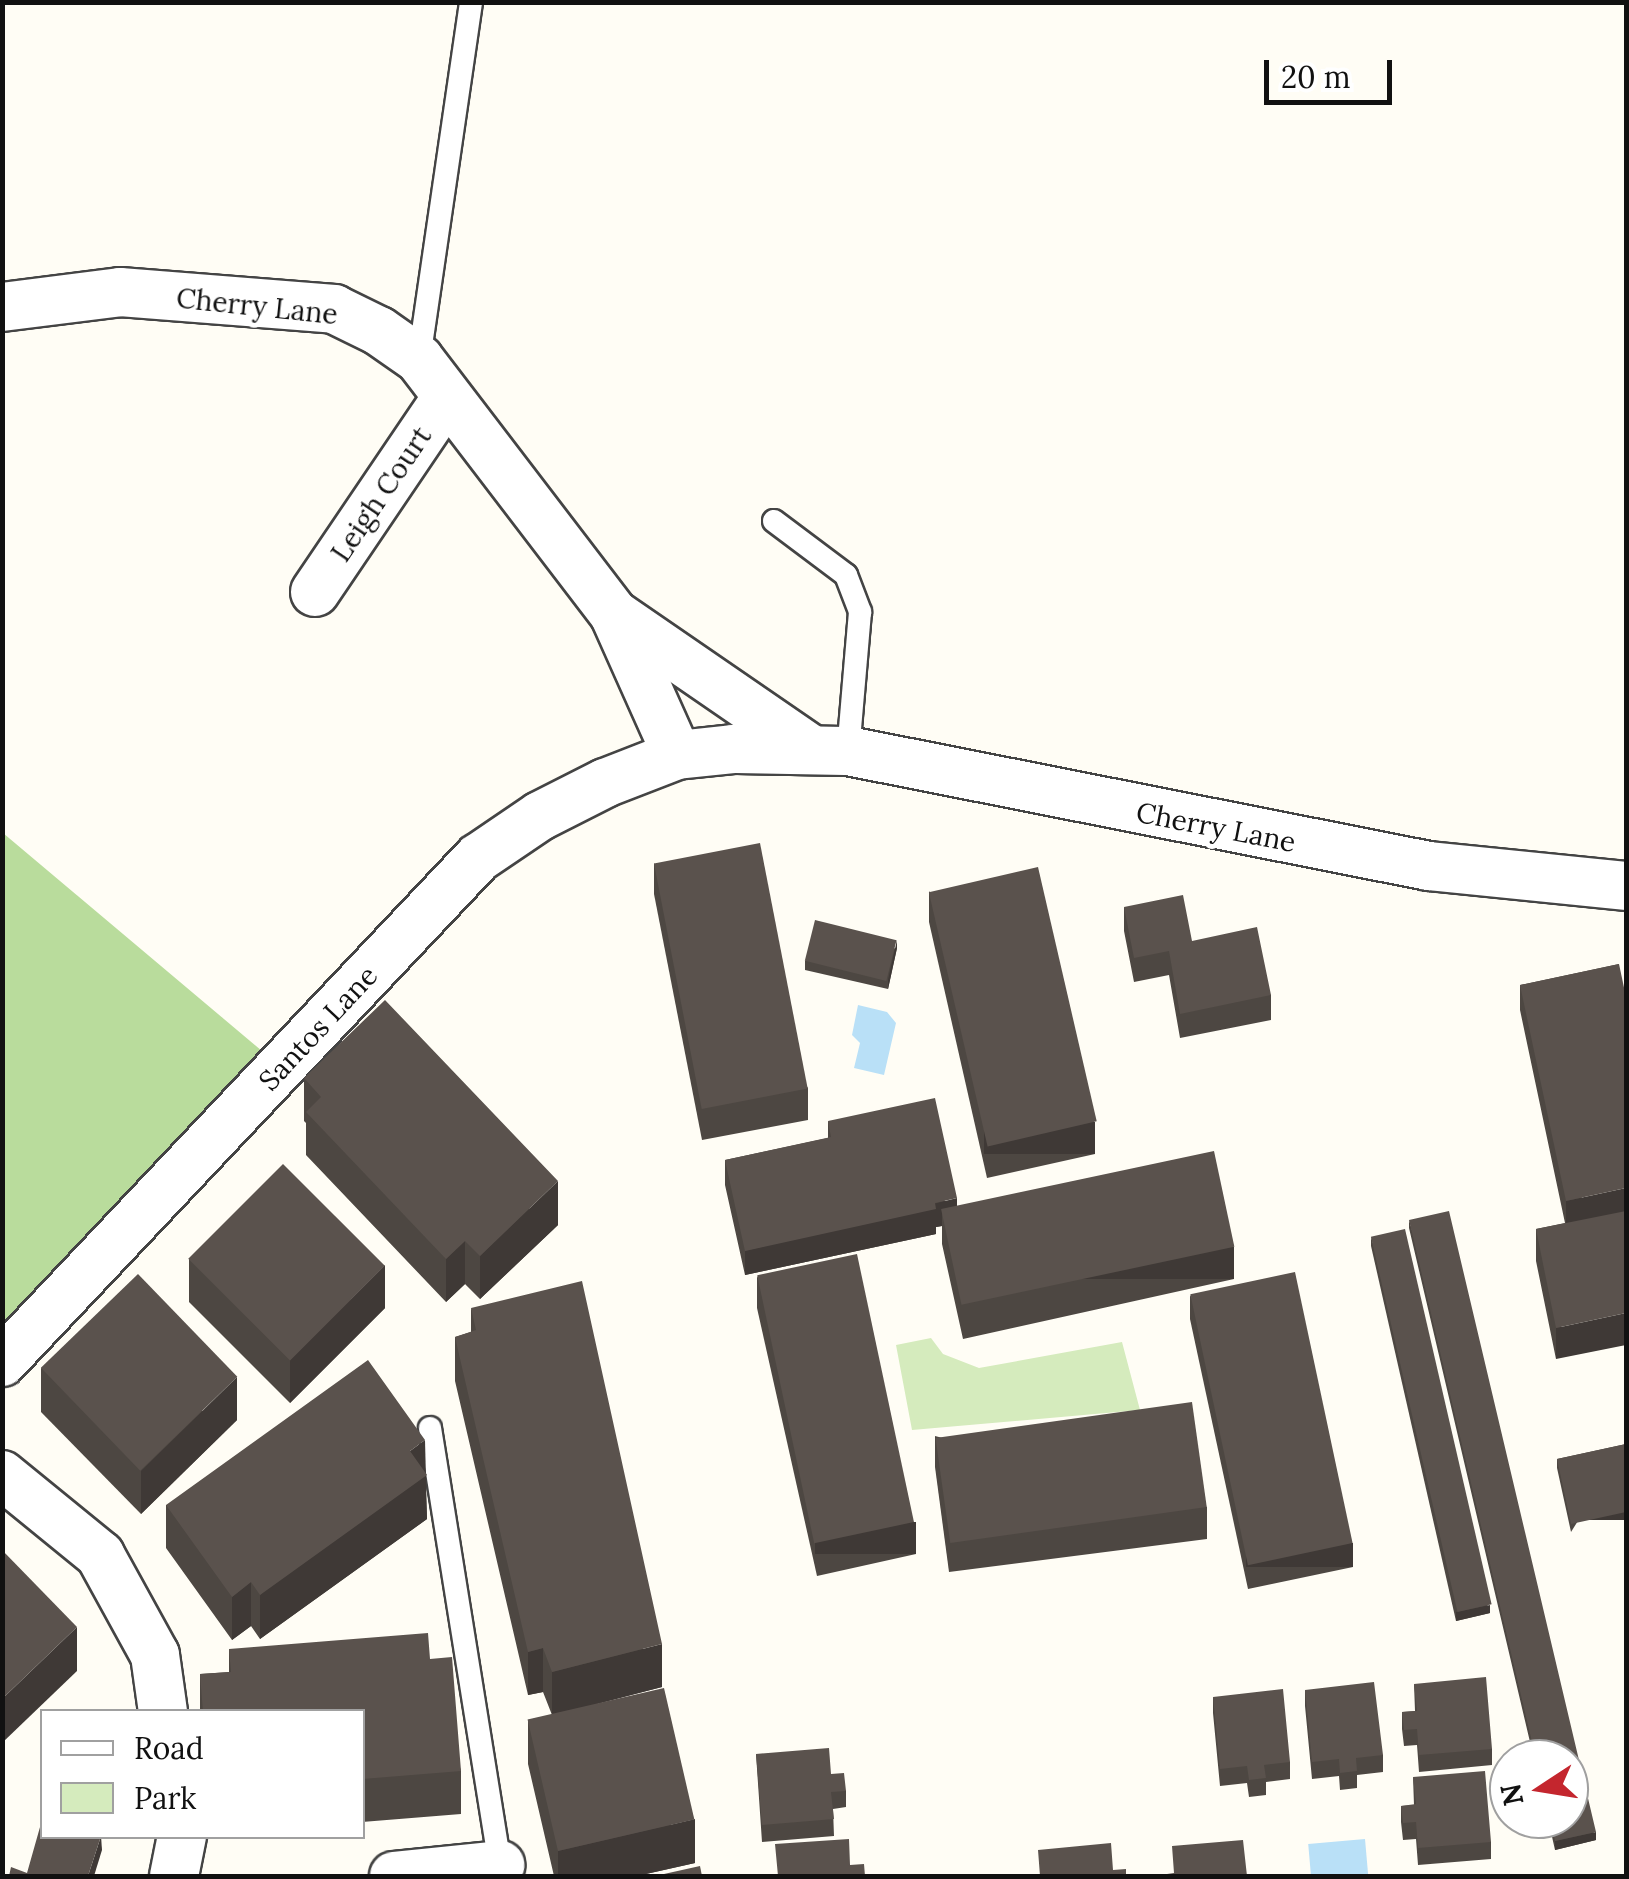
<!DOCTYPE html>
<style>
body{margin:0}
#map{position:relative;width:1629px;height:1879px;overflow:hidden;background:#fffdf5;font-family:Lora,serif}
div>[style]{position:absolute}
.green>*{inset:0;background:#d5ebbd}
.forest>*{inset:0;background:#b9dc9c}
.water>*{inset:0;background:#b9e0f7;transform-origin:0 0}
.roads{filter:drop-shadow(2px 0 #444) drop-shadow(-2px 0 #444) drop-shadow(0 2px #444) drop-shadow(0 -2px #444)}
.lane>*{height:22px;margin:-11px;padding:0 11px;transform-origin:11px;border-radius:11px;background:#fff}
.street>*{height:48px;margin:-24px;padding:0 24px;transform-origin:24px;border-radius:24px;background:#fff}
.wall>*{inset:0;background:#4d4742}
.shaded-wall>*{inset:0;background:#3f3936;transform-origin:0 0}
.building>*{inset:0;background:#5a524d;transform-origin:0 0}
span{translate:-50% -50%;white-space:nowrap;text-align:center;line-height:1.15;-webkit-text-stroke:10px #fff;paint-order:stroke}
.street-label{font-size:28px;color:#111}
.frame{position:absolute;inset:0;border:5px solid #111;pointer-events:none}
.legend{position:absolute;left:40px;top:1709px;width:325px;height:130px;box-sizing:border-box;background:#fff;border:2px solid #a0a0a0;margin:0;padding:12px 18px;list-style:none;font-size:30px;color:#111}
.legend li{display:flex;align-items:center;gap:20px;height:50px}
.legend b{width:50px;border:2px solid #a0a0a0}
.north{position:absolute;left:1489px;top:1739px;width:100px;height:100px;box-sizing:border-box;background:#fff;border:2px solid #a0a0a0;border-radius:50%;rotate:258deg;font-size:28px;font-weight:700;line-height:40px;text-align:center;color:#111}
.north::after{content:'';display:block;margin:auto;width:35px;height:45px;background:#c4262e;clip-path:polygon(50% 0,100% 100%,50% 72%,0 100%)}
.scale{position:absolute;left:1264px;top:60px;width:128px;height:45px;box-sizing:border-box;border:5px solid #111;border-top:0;padding-left:12px;font-size:30px;line-height:35px;white-space:nowrap;color:#111;-webkit-text-stroke:8px #fff;paint-order:stroke}
</style>
<div id="map">
<div class="green">
<div style="clip-path:polygon(931px 1338px,943px 1354px,979px 1368px,1122px 1342px,1140px 1410px,912px 1430px,896px 1345px)"></div>
</div>
<div class="forest">
<div style="clip-path:polygon(3px 833px,281px 1067px,3px 1362px)"></div>
</div>
<div class="water">
<div style="clip-path:polygon(858px 1005px,887px 1012px,896px 1023px,884px 1075px,854px 1068px,860px 1043px,852px 1035px)"></div>
<div style="left:1365px;top:1839px;width:36px;height:57px;rotate:85deg"></div>
</div>
<div class="roads">
<div class="lane">
<div style="left:419px;top:359px;width:361px;rotate:-81.7deg"></div>
<div style="left:774px;top:521px;width:90px;rotate:36.9deg"></div>
<div style="left:846px;top:575px;width:40px;rotate:69deg"></div>
<div style="left:860px;top:612px;width:140px;rotate:94.9deg"></div>
<div style="left:430px;top:1428px;width:443px;rotate:80.9deg"></div>
</div>
<div class="street">
<div style="left:2px;top:307px;width:119px;rotate:-7.2deg"></div>
<div style="left:120px;top:292px;width:215px;rotate:4.5deg"></div>
<div style="left:334px;top:309px;width:50px;rotate:26.1deg"></div>
<div style="left:379px;top:331px;width:49px;rotate:35deg"></div>
<div style="left:419px;top:359px;width:321px;rotate:52.6deg"></div>
<div style="left:614px;top:614px;width:154px;rotate:65.9deg"></div>
<div style="left:315px;top:592px;width:235px;rotate:-55.9deg"></div>
<div style="left:614px;top:614px;width:237px;rotate:34.5deg"></div>
<div style="left:2px;top:1362px;width:693px;rotate:-46.64deg"></div>
<div style="left:478px;top:858px;width:75px;rotate:-34.1deg"></div>
<div style="left:540px;top:816px;width:73px;rotate:-26.9deg"></div>
<div style="left:605px;top:783px;width:77px;rotate:-21.3deg"></div>
<div style="left:677px;top:755px;width:56px;rotate:-6.1deg"></div>
<div style="left:733px;top:749px;width:115px;rotate:1deg"></div>
<div style="left:848px;top:751px;width:592px;rotate:11.2deg"></div>
<div style="left:1429px;top:866px;width:198px;rotate:5.8deg"></div>
<div style="left:2px;top:1475px;width:127px;rotate:39.2deg"></div>
<div style="left:100px;top:1555px;width:114px;rotate:61.2deg"></div>
<div style="left:155px;top:1655px;width:58px;rotate:82deg"></div>
<div style="left:174px;top:1876px;width:41px;rotate:-78.7deg"></div>
<div style="left:394px;top:1876px;width:107px;rotate:-5.9deg"></div>
</div>
</div>
<div class="wall">
<div style="clip-path:polygon(654px 863px,808px 1088px,808px 1120px,702px 1140px,654px 894px)"></div>
<div style="clip-path:polygon(929px 891px,1095px 1154px,987px 1178px,929px 922px)"></div>
<div style="clip-path:polygon(1124px 907px,1192px 941px,1271px 995px,1271px 1020px,1180px 1038px,1169px 975px,1134px 982px,1124px 931px)"></div>
<div style="clip-path:polygon(897px 948px,888px 989px,805px 970px,805px 961px)"></div>
<div style="clip-path:polygon(1619px 964px,1556px 1359px,1536px 1261px,1536px 1229px,1565px 1223px,1520px 1010px,1520px 985px)"></div>
<div style="clip-path:polygon(304px 1078px,558px 1225px,480px 1299px,465px 1284px,446px 1302px,306px 1155px,306px 1123px,304px 1121px)"></div>
<div style="clip-path:polygon(828px 1121px,957px 1209px,1234px 1279px,963px 1339px,942px 1244px,942px 1226px,936px 1227px,936px 1234px,745px 1275px,725px 1185px,725px 1160px,828px 1138px)"></div>
<div style="clip-path:polygon(1409px 1220px,1596px 1840px,1555px 1850px,1548px 1819px,1569px 1819px,1569px 1759px,1534px 1759px,1409px 1228px)"></div>
<div style="clip-path:polygon(1371px 1237px,1490px 1613px,1456px 1621px,1371px 1246px)"></div>
<div style="clip-path:polygon(189px 1259px,385px 1308px,290px 1403px,189px 1302px)"></div>
<div style="clip-path:polygon(757px 1276px,916px 1554px,817px 1576px,757px 1308px)"></div>
<div style="clip-path:polygon(1190px 1295px,1353px 1567px,1248px 1589px,1190px 1319px)"></div>
<div style="clip-path:polygon(471px 1308px,662px 1687px,595px 1704px,695px 1863px,637px 1876px,554px 1876px,528px 1764px,528px 1720px,552px 1715px,543px 1692px,528px 1695px,455px 1381px,455px 1337px,471px 1332px)"></div>
<div style="clip-path:polygon(41px 1368px,237px 1420px,141px 1514px,41px 1412px)"></div>
<div style="clip-path:polygon(935px 1436px,1207px 1507px,1207px 1539px,949px 1572px,935px 1467px)"></div>
<div style="clip-path:polygon(1626px 1444px,1571px 1532px,1557px 1468px,1557px 1459px)"></div>
<div style="clip-path:polygon(425px 1473px,427px 1519px,260px 1639px,251px 1626px,232px 1640px,166px 1548px,166px 1505px)"></div>
<div style="clip-path:polygon(229px 1649px,430px 1659px,461px 1771px,461px 1814px,362px 1822px,362px 1712px,200px 1712px,200px 1674px,229px 1672px)"></div>
<div style="clip-path:polygon(1414px 1684px,1492px 1749px,1492px 1765px,1419px 1772px,1417px 1745px,1404px 1746px,1402px 1729px,1402px 1712px,1415px 1711px)"></div>
<div style="clip-path:polygon(1305px 1690px,1383px 1755px,1383px 1772px,1357px 1775px,1357px 1788px,1340px 1790px,1339px 1776px,1312px 1779px,1305px 1706px)"></div>
<div style="clip-path:polygon(1213px 1697px,1290px 1762px,1290px 1779px,1266px 1782px,1266px 1795px,1249px 1797px,1247px 1783px,1220px 1786px,1213px 1713px)"></div>
<div style="clip-path:polygon(756px 1754px,831px 1774px,846px 1791px,846px 1807px,833px 1809px,834px 1836px,762px 1842px)"></div>
<div style="clip-path:polygon(1413px 1777px,1491px 1842px,1491px 1859px,1418px 1865px,1416px 1839px,1403px 1840px,1401px 1822px,1401px 1806px,1414px 1805px)"></div>
</div>
<div class="shaded-wall">
<div style="clip-path:polygon(897px 940px,897px 948px,888px 989px,888px 980px)"></div>
<div style="left:1095px;top:1122px;width:32px;height:111px;rotate:90deg"></div>
<div style="clip-path:polygon(558px 1181px,558px 1225px,480px 1299px,480px 1256px)"></div>
<div style="clip-path:polygon(1626px 1188px,1626px 1212px,1566px 1225px,1566px 1201px)"></div>
<div style="clip-path:polygon(957px 1198px,957px 1223px,942px 1212px,942px 1226px,936px 1227px,936px 1234px,745px 1275px,745px 1251px)"></div>
<div style="clip-path:polygon(465px 1241px,465px 1284px,446px 1302px,446px 1259px)"></div>
<div style="left:1234px;top:1247px;width:32px;height:278px;rotate:90deg"></div>
<div style="clip-path:polygon(385px 1265px,385px 1308px,290px 1403px,290px 1360px)"></div>
<div style="clip-path:polygon(1626px 1313px,1626px 1345px,1556px 1359px,1556px 1328px)"></div>
<div style="clip-path:polygon(237px 1377px,237px 1420px,141px 1514px,141px 1471px)"></div>
<div style="clip-path:polygon(425px 1440px,427px 1519px,260px 1639px,260px 1595px,410px 1451px)"></div>
<div style="left:1626px;top:1512px;width:8px;height:56px;rotate:90deg"></div>
<div style="left:916px;top:1522px;width:32px;height:101px;rotate:90deg"></div>
<div style="left:1353px;top:1543px;width:24px;height:107px;rotate:90deg"></div>
<div style="clip-path:polygon(251px 1582px,251px 1626px,232px 1640px,232px 1597px)"></div>
<div style="clip-path:polygon(1490px 1605px,1490px 1613px,1456px 1621px,1456px 1612px)"></div>
<div style="clip-path:polygon(77px 1627px,77px 1671px,2px 1743px,2px 1699px)"></div>
<div style="clip-path:polygon(662px 1644px,662px 1687px,552px 1716px,552px 1672px)"></div>
<div style="clip-path:polygon(543px 1648px,543px 1692px,528px 1695px,528px 1652px)"></div>
<div style="clip-path:polygon(695px 1819px,695px 1863px,637px 1876px,558px 1876px,558px 1851px)"></div>
<div style="clip-path:polygon(1596px 1832px,1596px 1840px,1555px 1850px,1555px 1841px)"></div>
<div style="clip-path:polygon(101px 1836px,102px 1850px,94px 1876px,88px 1876px)"></div>
</div>
<div class="building">
<div style="left:760px;top:843px;width:250px;height:108px;rotate:79deg"></div>
<div style="left:1038px;top:867px;width:261px;height:112px;rotate:77deg"></div>
<div style="clip-path:polygon(1183px 895px,1192px 941px,1257px 927px,1271px 995px,1180px 1014px,1169px 951px,1134px 958px,1124px 907px)"></div>
<div style="left:815px;top:920px;width:84px;height:42px;rotate:14deg"></div>
<div style="clip-path:polygon(1619px 964px,1626px 997px,1626px 1188px,1566px 1201px,1520px 985px)"></div>
<div style="clip-path:polygon(385px 1000px,558px 1181px,480px 1256px,465px 1241px,446px 1259px,306px 1112px,321px 1097px,304px 1078px)"></div>
<div style="clip-path:polygon(935px 1098px,957px 1198px,935px 1203px,936px 1209px,745px 1251px,725px 1160px,831px 1137px,828px 1121px)"></div>
<div style="left:1214px;top:1151px;width:98px;height:279px;rotate:78deg"></div>
<div style="left:283px;top:1164px;width:144px;height:134px;rotate:45deg"></div>
<div style="clip-path:polygon(1449px 1211px,1596px 1832px,1555px 1841px,1550px 1819px,1569px 1819px,1569px 1759px,1536px 1759px,1409px 1220px)"></div>
<div style="clip-path:polygon(1626px 1211px,1626px 1313px,1556px 1328px,1536px 1229px)"></div>
<div style="left:1405px;top:1229px;width:385px;height:35px;rotate:77deg"></div>
<div style="left:857px;top:1254px;width:274px;height:102px;rotate:78deg"></div>
<div style="left:1295px;top:1272px;width:277px;height:107px;rotate:78deg"></div>
<div style="left:138px;top:1274px;width:143px;height:135px;rotate:46deg"></div>
<div style="clip-path:polygon(582px 1281px,662px 1644px,552px 1672px,543px 1648px,528px 1652px,455px 1337px,476px 1330px,471px 1308px)"></div>
<div style="clip-path:polygon(368px 1360px,425px 1440px,410px 1451px,427px 1475px,260px 1595px,251px 1582px,232px 1597px,166px 1505px)"></div>
<div style="left:1192px;top:1402px;width:106px;height:259px;rotate:82deg"></div>
<div style="clip-path:polygon(1626px 1444px,1626px 1512px,1571px 1524px,1557px 1459px)"></div>
<div style="clip-path:polygon(2px 1550px,77px 1627px,2px 1699px)"></div>
<div style="clip-path:polygon(428px 1633px,430px 1659px,452px 1657px,461px 1771px,362px 1779px,362px 1712px,203px 1712px,200px 1674px,231px 1672px,229px 1649px)"></div>
<div style="clip-path:polygon(1486px 1677px,1492px 1749px,1419px 1755px,1417px 1729px,1404px 1730px,1402px 1712px,1417px 1711px,1414px 1684px)"></div>
<div style="clip-path:polygon(1374px 1682px,1383px 1755px,1356px 1758px,1357px 1771px,1340px 1773px,1339px 1759px,1312px 1762px,1305px 1690px)"></div>
<div style="left:664px;top:1688px;width:135px;height:140px;rotate:77deg"></div>
<div style="clip-path:polygon(1283px 1689px,1290px 1762px,1264px 1765px,1266px 1778px,1249px 1780px,1247px 1766px,1220px 1769px,1213px 1697px)"></div>
<div style="clip-path:polygon(829px 1748px,831px 1774px,844px 1773px,846px 1791px,831px 1792px,834px 1819px,762px 1825px,756px 1754px)"></div>
<div style="clip-path:polygon(1485px 1771px,1491px 1842px,1418px 1848px,1416px 1822px,1403px 1823px,1401px 1806px,1416px 1804px,1413px 1777px)"></div>
<div style="clip-path:polygon(42px 1820px,42px 1836px,101px 1836px,88px 1876px,9px 1876px,11px 1867px,27px 1873px)"></div>
<div style="clip-path:polygon(849px 1839px,850px 1865px,864px 1864px,865px 1876px,778px 1876px,775px 1844px)"></div>
<div style="clip-path:polygon(1243px 1840px,1247px 1876px,1160px 1876px,1160px 1875px,1174px 1873px,1172px 1846px)"></div>
<div style="clip-path:polygon(1111px 1843px,1113px 1870px,1126px 1869px,1126px 1876px,1040px 1876px,1038px 1850px)"></div>
<div style="clip-path:polygon(700px 1866px,702px 1876px,655px 1876px)"></div>
</div>
<div class="street-label">
<span style="left:257px;top:306px;rotate:6deg">Cherry Lane</span>
<span style="left:381px;top:494px;rotate:-56deg">Leigh Court</span>
<span style="left:1216px;top:827px;rotate:11deg">Cherry Lane</span>
<span style="left:318px;top:1028px;rotate:-47deg">Santos Lane</span>
</div>
<div class="frame"></div>
<ul class="legend">
<li><b style="height:12px;background:#fff"></b>Road</li>
<li><b style="height:28px;background:#d5ebbd"></b>Park</li>
</ul>
<div class="north">N</div>
<div class="scale">20 m</div>
</div>
